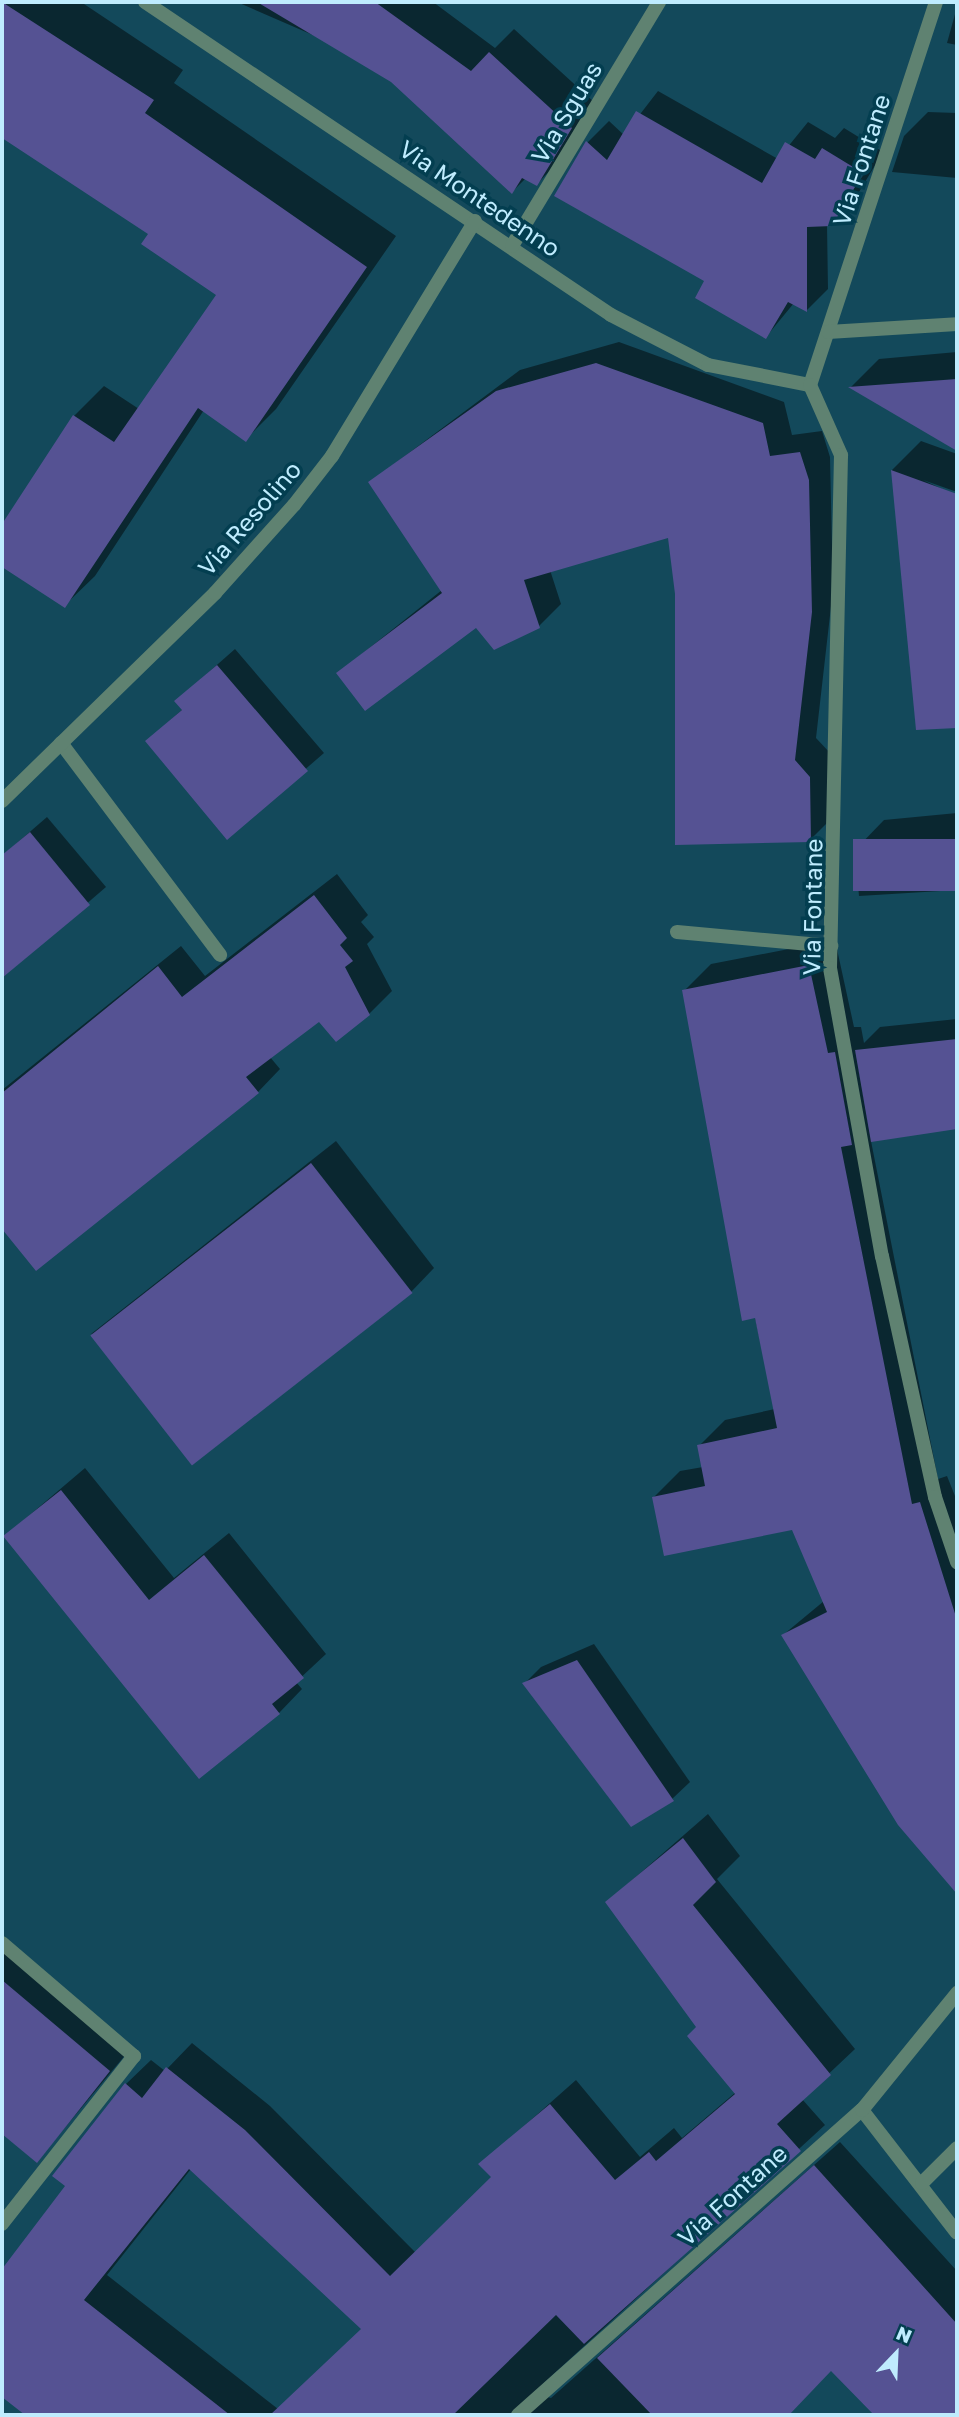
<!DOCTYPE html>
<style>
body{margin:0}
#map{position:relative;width:959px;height:2417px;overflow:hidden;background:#13495b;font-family:"Golos Text",sans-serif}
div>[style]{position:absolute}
.shadow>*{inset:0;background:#0007}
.building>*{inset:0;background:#555293;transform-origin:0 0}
.lane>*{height:14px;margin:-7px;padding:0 7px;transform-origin:7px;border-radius:7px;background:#5f8271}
.street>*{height:14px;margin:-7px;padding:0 7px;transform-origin:7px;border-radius:7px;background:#5f8271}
span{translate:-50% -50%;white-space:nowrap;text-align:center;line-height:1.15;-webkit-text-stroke:7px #033e50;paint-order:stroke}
.street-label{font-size:24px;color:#bfecfe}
.frame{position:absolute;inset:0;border:4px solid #bfecfe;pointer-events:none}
.north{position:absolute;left:861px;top:2319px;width:70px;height:70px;-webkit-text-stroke:5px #033e50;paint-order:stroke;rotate:23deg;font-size:19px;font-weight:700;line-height:28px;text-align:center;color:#bfecfe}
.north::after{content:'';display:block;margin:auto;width:24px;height:32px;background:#bfecfe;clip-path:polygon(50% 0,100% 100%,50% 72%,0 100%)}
</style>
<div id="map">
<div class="shadow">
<div style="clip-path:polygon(2px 2px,81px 2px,183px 70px,174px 83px,396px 236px,276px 409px,246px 439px,204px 410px,95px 576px,64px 606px,2px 565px,2px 527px,74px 416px,104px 386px,139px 409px,218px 295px,150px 234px,2px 136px)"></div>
<div style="clip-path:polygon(237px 2px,433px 2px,495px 48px,514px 29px,595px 103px,561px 159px,537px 184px,526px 178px,512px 192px,392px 80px,322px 39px)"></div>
<div style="clip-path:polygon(957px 7px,957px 45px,947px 43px)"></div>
<div style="clip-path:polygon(evenodd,658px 91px,778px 159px,808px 122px,835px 138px,844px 128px,883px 152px,853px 202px,827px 224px,828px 289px,807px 310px,794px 303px,766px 337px,707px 281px,556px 195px,588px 142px,609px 121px,624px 135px,658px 91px,866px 165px,869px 167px,842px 206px,866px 165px)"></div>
<div style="clip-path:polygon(928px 112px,957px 113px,957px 178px,892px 172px,904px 136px)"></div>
<div style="clip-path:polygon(619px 342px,784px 402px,792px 435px,822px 431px,830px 457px,833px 589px,816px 738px,831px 754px,832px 818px,810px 840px,677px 593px,669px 536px,550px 570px,561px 604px,539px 626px,476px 625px,338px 673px,442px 590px,370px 482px,520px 370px)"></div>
<div style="clip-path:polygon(957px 352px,957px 449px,851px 387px,879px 359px)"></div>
<div style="clip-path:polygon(921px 441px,957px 454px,957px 492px,923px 480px,957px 496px,957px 726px,917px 728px,892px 470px)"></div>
<div style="clip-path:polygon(235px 649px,324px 753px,227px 837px,147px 741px,183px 709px,176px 701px)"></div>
<div style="clip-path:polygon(957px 813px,957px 890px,859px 896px,855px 850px,884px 820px)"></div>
<div style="clip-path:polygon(47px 817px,106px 887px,12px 968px,2px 955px,2px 856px)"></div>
<div style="clip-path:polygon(337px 874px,368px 915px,361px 922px,374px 937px,367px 944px,392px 991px,369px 1014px,320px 1019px,270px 1057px,280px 1069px,258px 1092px,36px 1269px,2px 1226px,2px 1090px,181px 946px,205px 976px)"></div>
<div style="clip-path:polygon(835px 940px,854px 1027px,861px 1027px,864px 1043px,880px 1027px,957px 1019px,957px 1128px,871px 1141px,938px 1479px,947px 1476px,957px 1501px,957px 1892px,899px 1824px,783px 1635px,824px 1601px,793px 1529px,654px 1497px,680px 1471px,703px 1467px,699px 1446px,725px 1420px,775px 1409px,684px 991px,711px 964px)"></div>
<div style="clip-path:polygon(336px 1141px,434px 1268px,411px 1292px,91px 1334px)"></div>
<div style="clip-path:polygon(85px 1468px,174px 1578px,229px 1533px,326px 1654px,296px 1682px,302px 1689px,279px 1713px,5px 1536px)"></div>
<div style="clip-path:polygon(594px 1644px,690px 1782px,672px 1799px,524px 1684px,541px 1667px)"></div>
<div style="clip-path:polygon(evenodd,708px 1814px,740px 1856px,717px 1879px,855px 2049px,802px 2099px,825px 2125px,533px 2393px,551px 2398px,840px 2142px,957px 2271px,957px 2415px,877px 2415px,832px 2369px,788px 2415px,28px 2415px,2px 2395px,2px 2272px,67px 2186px,126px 2084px,151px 2060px,165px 2071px,192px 2043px,270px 2106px,416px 2253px,494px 2177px,481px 2164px,576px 2080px,640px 2157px,674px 2128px,682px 2138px,736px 2092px,698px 2027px,607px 1902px,708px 1814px,191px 2169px,363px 2329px,278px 2409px,107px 2275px,191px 2169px)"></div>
<div style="clip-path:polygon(2px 1937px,132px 2047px,37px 2161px,2px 2131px)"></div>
</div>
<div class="building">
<div style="clip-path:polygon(2px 2px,154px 100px,145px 113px,367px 267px,246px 442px,198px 408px,65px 608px,2px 567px,2px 524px,73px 415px,114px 442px,216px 295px,141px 244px,148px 234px,2px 138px)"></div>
<div style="clip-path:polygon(257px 2px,375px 2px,471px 71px,489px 52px,572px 128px,537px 186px,522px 178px,512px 194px,391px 82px)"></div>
<div style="clip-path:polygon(636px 111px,762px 183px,785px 142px,815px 159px,822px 148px,863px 173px,832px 226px,807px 227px,807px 312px,788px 302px,766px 339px,695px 298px,704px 281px,554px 196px,586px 141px,607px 160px)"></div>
<div style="clip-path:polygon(596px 363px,763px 423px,770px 456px,800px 452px,809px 480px,812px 612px,795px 760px,810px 777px,811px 842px,675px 845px,675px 594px,668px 538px,524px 580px,540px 628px,494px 650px,476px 628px,365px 711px,336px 673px,442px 593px,368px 482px,496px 391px)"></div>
<div style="clip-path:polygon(957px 379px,957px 451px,848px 387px)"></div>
<div style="clip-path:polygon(891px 470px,957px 494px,957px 728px,916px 730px)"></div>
<div style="clip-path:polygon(217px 665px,308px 771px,227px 840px,145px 741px,182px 710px,174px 701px)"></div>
<div style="clip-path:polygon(30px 832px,90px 905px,2px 978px,2px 855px)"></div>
<div style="left:957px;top:839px;width:52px;height:104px;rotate:90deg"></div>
<div style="clip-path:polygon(314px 895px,347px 938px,340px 945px,353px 961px,345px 967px,370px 1015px,336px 1042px,319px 1022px,246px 1077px,259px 1093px,36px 1271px,2px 1229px,2px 1093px,158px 966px,182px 997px)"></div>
<div style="clip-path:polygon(809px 965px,828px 1053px,835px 1052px,852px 1145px,841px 1147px,912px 1504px,920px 1502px,957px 1620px,957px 1894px,898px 1825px,781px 1635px,827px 1612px,792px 1530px,664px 1556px,652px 1497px,705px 1486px,697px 1445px,777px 1428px,755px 1318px,742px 1321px,682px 990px)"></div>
<div style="clip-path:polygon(957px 1039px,957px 1129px,871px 1142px,855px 1050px)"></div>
<div style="left:311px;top:1163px;width:165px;height:280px;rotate:52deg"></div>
<div style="clip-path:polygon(61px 1490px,149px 1600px,204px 1555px,304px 1678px,272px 1704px,280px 1714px,199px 1779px,3px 1536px)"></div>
<div style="clip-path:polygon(577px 1660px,674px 1801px,631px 1827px,522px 1683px)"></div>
<div style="clip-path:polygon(683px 1838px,716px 1882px,693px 1905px,831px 2075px,777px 2124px,801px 2151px,584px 2344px,556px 2315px,453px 2415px,270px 2415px,361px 2329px,189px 2169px,84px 2300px,230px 2415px,25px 2415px,2px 2397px,2px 2269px,65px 2186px,52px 2176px,125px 2083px,142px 2098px,166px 2067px,245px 2130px,390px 2276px,491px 2177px,478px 2164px,550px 2104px,615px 2180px,649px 2152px,656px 2161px,735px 2094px,687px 2036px,696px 2027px,605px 1902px)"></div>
<div style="clip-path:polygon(2px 1980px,110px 2071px,37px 2163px,2px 2134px)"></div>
<div style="clip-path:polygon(814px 2165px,957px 2324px,957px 2415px,874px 2415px,831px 2371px,789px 2415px,652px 2415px,597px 2358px)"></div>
</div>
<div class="lane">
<div style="left:61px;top:743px;width:265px;rotate:53.1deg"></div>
<div style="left:677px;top:932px;width:155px;rotate:5.2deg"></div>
<div style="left:2px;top:1943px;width:174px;rotate:40.6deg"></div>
<div style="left:134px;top:2056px;width:214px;rotate:128.2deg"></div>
</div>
<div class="street">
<div style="left:145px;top:2px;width:561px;rotate:33.89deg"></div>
<div style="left:611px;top:315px;width:109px;rotate:27.3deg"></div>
<div style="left:708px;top:365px;width:104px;rotate:11.1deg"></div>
<div style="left:936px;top:2px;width:403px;rotate:108.2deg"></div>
<div style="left:810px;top:385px;width:77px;rotate:66.1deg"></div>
<div style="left:841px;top:455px;width:513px;rotate:91.23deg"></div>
<div style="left:830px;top:968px;width:293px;rotate:79.8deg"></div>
<div style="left:882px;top:1256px;width:247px;rotate:77.6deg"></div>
<div style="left:935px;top:1497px;width:69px;rotate:71.3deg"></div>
<div style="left:512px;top:246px;width:285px;rotate:-58.9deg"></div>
<div style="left:828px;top:332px;width:129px;rotate:-3.5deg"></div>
<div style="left:2px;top:801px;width:298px;rotate:-44.3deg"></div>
<div style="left:215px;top:593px;width:118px;rotate:-48.1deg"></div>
<div style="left:294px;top:505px;width:62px;rotate:-52.2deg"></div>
<div style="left:332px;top:456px;width:275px;rotate:-58.7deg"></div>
<div style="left:862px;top:2110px;width:155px;rotate:52.3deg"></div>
<div style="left:922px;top:2183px;width:49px;rotate:-45deg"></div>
<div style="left:518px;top:2415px;width:460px;rotate:-41.6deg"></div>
<div style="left:862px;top:2110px;width:151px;rotate:-50.9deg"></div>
</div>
<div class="street-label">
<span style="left:566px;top:112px;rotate:-59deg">Via Sguas</span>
<span style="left:861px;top:160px;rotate:-72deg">Via Fontane</span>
<span style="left:480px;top:198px;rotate:34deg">Via Montedenno</span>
<span style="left:249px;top:518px;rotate:-49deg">Via Resolino</span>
<span style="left:812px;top:907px;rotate:-89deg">Via Fontane</span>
<span style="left:732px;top:2195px;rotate:-42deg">Via Fontane</span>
</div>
<div class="frame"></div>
<div class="north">N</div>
</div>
